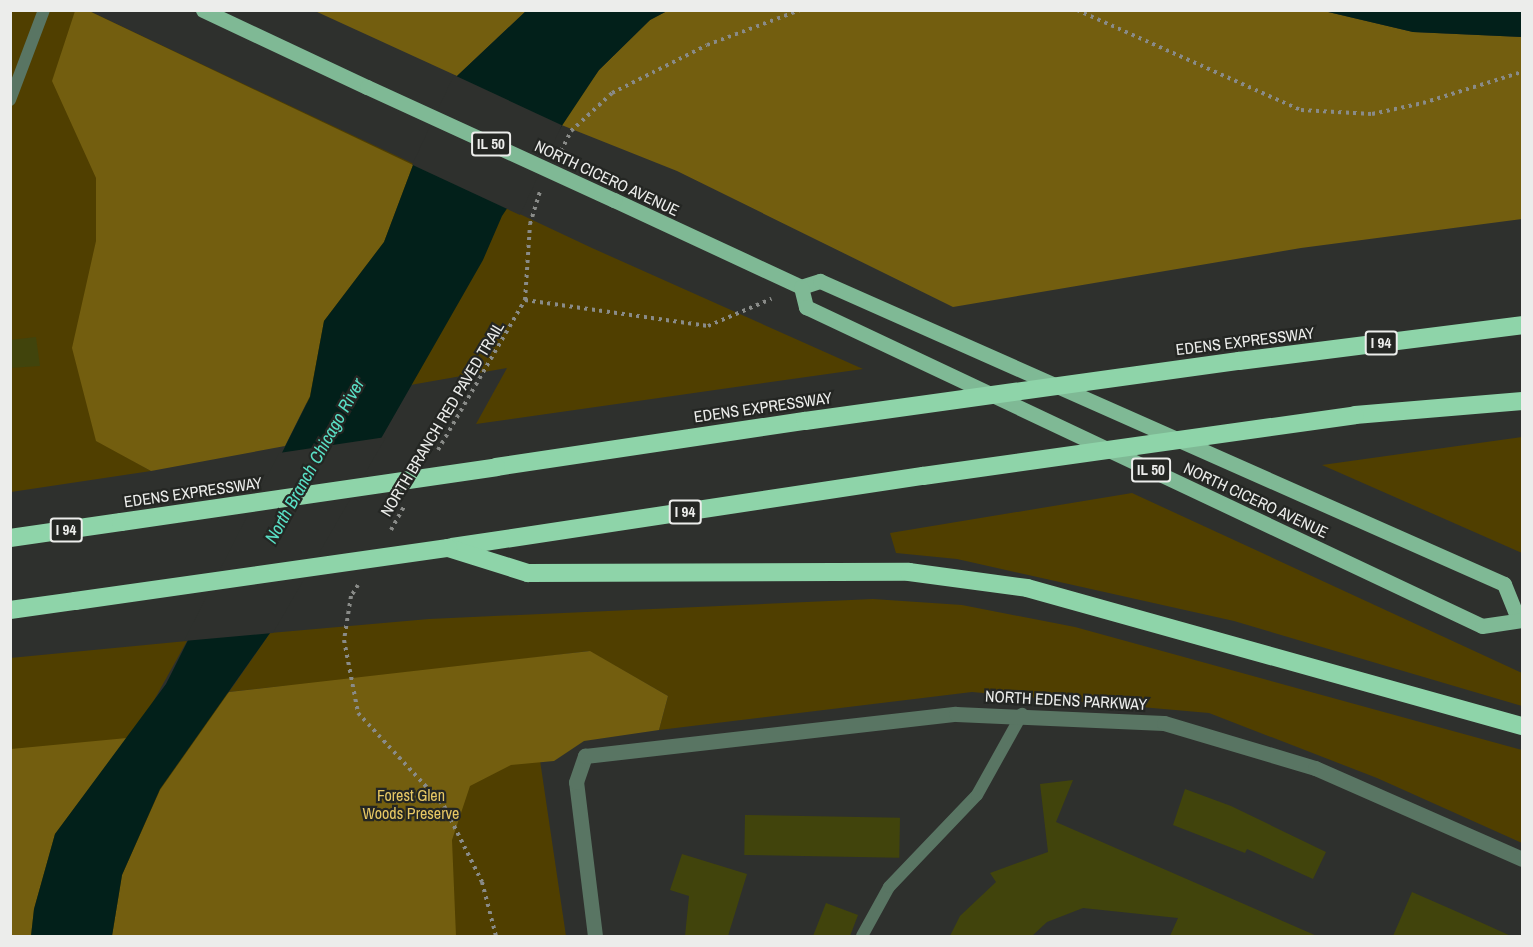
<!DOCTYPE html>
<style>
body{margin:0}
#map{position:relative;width:1533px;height:947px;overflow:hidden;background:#2e302d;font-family:"Archivo Narrow",sans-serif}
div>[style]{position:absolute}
.green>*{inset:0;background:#503f00}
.forest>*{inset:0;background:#735e0f}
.water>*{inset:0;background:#02201a}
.pier>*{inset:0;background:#2e302d;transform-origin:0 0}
.building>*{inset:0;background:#41440c;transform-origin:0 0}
.path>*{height:4px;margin-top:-2px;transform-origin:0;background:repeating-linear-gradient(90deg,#898b88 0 3px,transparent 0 7.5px)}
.service>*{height:12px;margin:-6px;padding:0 6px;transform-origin:6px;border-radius:6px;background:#597563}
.minor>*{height:15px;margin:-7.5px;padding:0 7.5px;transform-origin:7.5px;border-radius:7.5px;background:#597563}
.primary>*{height:15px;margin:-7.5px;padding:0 7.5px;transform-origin:7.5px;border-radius:7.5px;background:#7fb995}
.motorway>*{height:18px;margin:-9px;padding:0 9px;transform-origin:9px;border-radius:9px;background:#8ed4a9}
.primary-bridge>*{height:15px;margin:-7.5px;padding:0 7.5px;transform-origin:7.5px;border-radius:7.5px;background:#7fb995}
.motorway-bridge>*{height:18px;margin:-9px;padding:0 9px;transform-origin:9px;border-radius:9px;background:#8ed4a9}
span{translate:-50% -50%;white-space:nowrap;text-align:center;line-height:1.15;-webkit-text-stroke:4.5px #242623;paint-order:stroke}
.shield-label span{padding:2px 4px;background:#242623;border:2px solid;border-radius:4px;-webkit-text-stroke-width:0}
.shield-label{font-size:15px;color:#ecedeb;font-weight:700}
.street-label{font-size:16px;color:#ecedeb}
.park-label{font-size:16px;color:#e7c764}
.water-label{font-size:18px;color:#59e0c6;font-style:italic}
.frame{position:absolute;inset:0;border:12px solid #ecedeb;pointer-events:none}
</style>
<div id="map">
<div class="green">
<div style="clip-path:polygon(10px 11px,89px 11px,592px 248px,863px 369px,476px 424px,507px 368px,97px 440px,151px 471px,11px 492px)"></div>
<div style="clip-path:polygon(1522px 437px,1522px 553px,1322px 465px,1429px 450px)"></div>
<div style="clip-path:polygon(1132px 493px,1522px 673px,1522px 706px,1234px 621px,957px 559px,896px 553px,890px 533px)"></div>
<div style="clip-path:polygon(873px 599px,962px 605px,1075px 627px,1522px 750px,1522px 843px,1377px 778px,1209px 713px,972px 692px,659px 730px,668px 696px,589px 651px,525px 659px,566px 936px,11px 936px,10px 658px,187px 641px,153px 702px,292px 685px,229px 692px,270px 633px,429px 619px)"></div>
</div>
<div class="forest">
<div style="clip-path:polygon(75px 11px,89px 11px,413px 165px,384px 242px,324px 321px,310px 396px,285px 446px,151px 471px,96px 441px,72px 348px,96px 241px,96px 178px,52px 81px)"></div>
<div style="clip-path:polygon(315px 11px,526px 11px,457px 76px)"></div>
<div style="clip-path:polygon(667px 11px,1324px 11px,1413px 32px,1522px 37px,1522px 219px,1301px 248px,953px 307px,677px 171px,559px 124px,599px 70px,650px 20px)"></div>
<div style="clip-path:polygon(590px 651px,668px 696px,659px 730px,584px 741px,554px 761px,511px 765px,470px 786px,452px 840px,456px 936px,112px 936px,122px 875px,160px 790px,229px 692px)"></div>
<div style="clip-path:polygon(127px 738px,55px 834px,34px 909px,31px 936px,11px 936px,11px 749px)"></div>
</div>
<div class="water">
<div style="clip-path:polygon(526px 11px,667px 11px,650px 20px,599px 70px,502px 216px,483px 260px,270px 633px,160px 789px,122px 875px,112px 936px,31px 936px,34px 909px,55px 834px,166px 684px,310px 397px,324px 321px,384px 242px,413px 165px,457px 76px)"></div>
<div style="clip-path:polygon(1324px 11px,1522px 11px,1522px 37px,1413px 32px)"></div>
</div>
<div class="pier">
<div style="left:454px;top:75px;width:119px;height:99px;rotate:25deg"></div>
<div style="clip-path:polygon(386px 437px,273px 633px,184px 641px,279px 453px)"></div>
</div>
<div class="building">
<div style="clip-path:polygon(36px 337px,40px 366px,10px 368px,10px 340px)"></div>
<div style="clip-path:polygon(1073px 780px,1056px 822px,1317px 936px,1170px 936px,1178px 918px,1083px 908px,1047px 922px,1032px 936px,950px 936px,960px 916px,996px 882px,990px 873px,1048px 852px,1040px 784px)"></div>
<div style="clip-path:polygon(1185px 789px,1231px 806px,1326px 852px,1313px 879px,1247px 849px,1245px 853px,1173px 825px)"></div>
<div style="left:745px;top:815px;width:155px;height:40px;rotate:1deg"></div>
<div style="clip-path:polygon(682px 854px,747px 874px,728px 936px,685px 936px,689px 896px,670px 890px)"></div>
<div style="clip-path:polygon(1412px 892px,1460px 913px,1511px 936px,1393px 936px)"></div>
<div style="clip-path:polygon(826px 903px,858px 915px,850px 936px,813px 936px)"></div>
</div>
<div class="path">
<div style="left:1077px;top:10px;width:245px;rotate:24.1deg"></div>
<div style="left:1301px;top:110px;width:71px;rotate:3.2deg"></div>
<div style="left:1372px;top:114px;width:52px;rotate:-12.2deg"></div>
<div style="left:1423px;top:103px;width:104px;rotate:-17.4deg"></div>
<div style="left:561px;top:151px;width:22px;rotate:-63deg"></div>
<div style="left:571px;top:131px;width:56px;rotate:-42.8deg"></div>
<div style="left:612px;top:93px;width:106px;rotate:-26.8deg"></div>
<div style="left:707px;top:45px;width:99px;rotate:-20.6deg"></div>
<div style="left:525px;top:300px;width:185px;rotate:8.1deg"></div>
<div style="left:708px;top:326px;width:69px;rotate:-23.2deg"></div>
<div style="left:438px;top:450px;width:173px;rotate:-59.9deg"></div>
<div style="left:525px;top:300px;width:76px;rotate:-86.2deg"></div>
<div style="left:530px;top:224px;width:34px;rotate:-73deg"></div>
<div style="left:391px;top:530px;width:29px;rotate:-61deg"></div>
<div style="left:358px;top:585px;width:13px;rotate:122deg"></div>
<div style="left:351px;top:596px;width:45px;rotate:99deg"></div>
<div style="left:344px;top:640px;width:74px;rotate:79.1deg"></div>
<div style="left:358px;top:713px;width:127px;rotate:47.2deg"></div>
<div style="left:444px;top:806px;width:85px;rotate:63.4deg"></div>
<div style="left:482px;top:882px;width:56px;rotate:75.5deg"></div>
</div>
<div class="service">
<div style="left:10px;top:100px;width:96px;rotate:-69.3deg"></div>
<div style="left:862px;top:936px;width:56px;rotate:-61.1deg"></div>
<div style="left:889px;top:887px;width:127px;rotate:-46.3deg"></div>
<div style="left:977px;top:795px;width:93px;rotate:-60.9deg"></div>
</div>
<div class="minor">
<div style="left:595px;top:936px;width:155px;rotate:-97deg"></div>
<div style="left:576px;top:782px;width:28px;rotate:-71deg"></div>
<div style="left:585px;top:756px;width:373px;rotate:-6.5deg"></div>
<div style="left:956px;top:714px;width:208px;rotate:2.5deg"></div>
<div style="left:1164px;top:723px;width:158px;rotate:16.6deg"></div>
<div style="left:1315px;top:768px;width:226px;rotate:23.7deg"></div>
</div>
<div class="primary">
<div style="left:203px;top:10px;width:181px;rotate:25.2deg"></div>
<div style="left:614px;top:200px;width:206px;rotate:24.9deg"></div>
<div style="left:801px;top:287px;width:20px;rotate:-18deg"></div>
<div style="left:820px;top:281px;width:748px;rotate:23.89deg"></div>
<div style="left:1504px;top:584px;width:35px;rotate:68deg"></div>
<div style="left:801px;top:287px;width:21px;rotate:76deg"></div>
<div style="left:806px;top:307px;width:747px;rotate:25.26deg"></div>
<div style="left:1482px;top:626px;width:40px;rotate:-8.5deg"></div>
</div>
<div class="motorway">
<div style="left:1239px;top:361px;width:285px;rotate:-7.2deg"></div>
<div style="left:1355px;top:415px;width:168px;rotate:-4.8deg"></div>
<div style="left:496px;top:467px;width:312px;rotate:-8.5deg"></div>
<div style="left:10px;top:538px;width:112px;rotate:-8.2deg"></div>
<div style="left:452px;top:547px;width:476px;rotate:-8.6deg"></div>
<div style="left:448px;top:548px;width:84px;rotate:17.4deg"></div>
<div style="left:528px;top:573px;width:381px;rotate:-0.2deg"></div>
<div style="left:909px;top:572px;width:119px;rotate:7.7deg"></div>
<div style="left:1027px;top:588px;width:514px;rotate:15.58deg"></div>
<div style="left:10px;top:610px;width:66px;rotate:-7.9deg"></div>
</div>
<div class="primary-bridge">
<div style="left:367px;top:87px;width:272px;rotate:24.6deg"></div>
</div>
<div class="motorway-bridge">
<div style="left:805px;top:421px;width:438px;rotate:-7.9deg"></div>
<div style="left:923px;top:476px;width:436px;rotate:-8deg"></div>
<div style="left:121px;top:522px;width:379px;rotate:-8.3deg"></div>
<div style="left:75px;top:601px;width:377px;rotate:-8.1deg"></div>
</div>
<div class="shield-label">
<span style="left:491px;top:144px">IL 50</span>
<span style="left:1381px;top:343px">I 94</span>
<span style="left:1151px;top:470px">IL 50</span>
<span style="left:685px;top:512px">I 94</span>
<span style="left:66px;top:530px">I 94</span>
</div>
<div class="street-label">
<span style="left:607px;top:178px;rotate:25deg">NORTH CICERO AVENUE</span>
<span style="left:1245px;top:341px;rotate:-7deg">EDENS EXPRESSWAY</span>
<span style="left:763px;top:407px;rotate:-8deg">EDENS EXPRESSWAY</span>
<span style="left:442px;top:419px;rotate:-59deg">NORTH BRANCH RED PAVED TRAIL</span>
<span style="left:193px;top:492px;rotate:-8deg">EDENS EXPRESSWAY</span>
<span style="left:1256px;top:500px;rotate:25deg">NORTH CICERO AVENUE</span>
<span style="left:1066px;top:700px;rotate:3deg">NORTH EDENS PARKWAY</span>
</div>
<div class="park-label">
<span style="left:411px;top:804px">Forest Glen<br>Woods Preserve</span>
</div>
<div class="water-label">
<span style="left:315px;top:461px;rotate:-61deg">North Branch Chicago River</span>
</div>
<div class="frame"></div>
</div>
